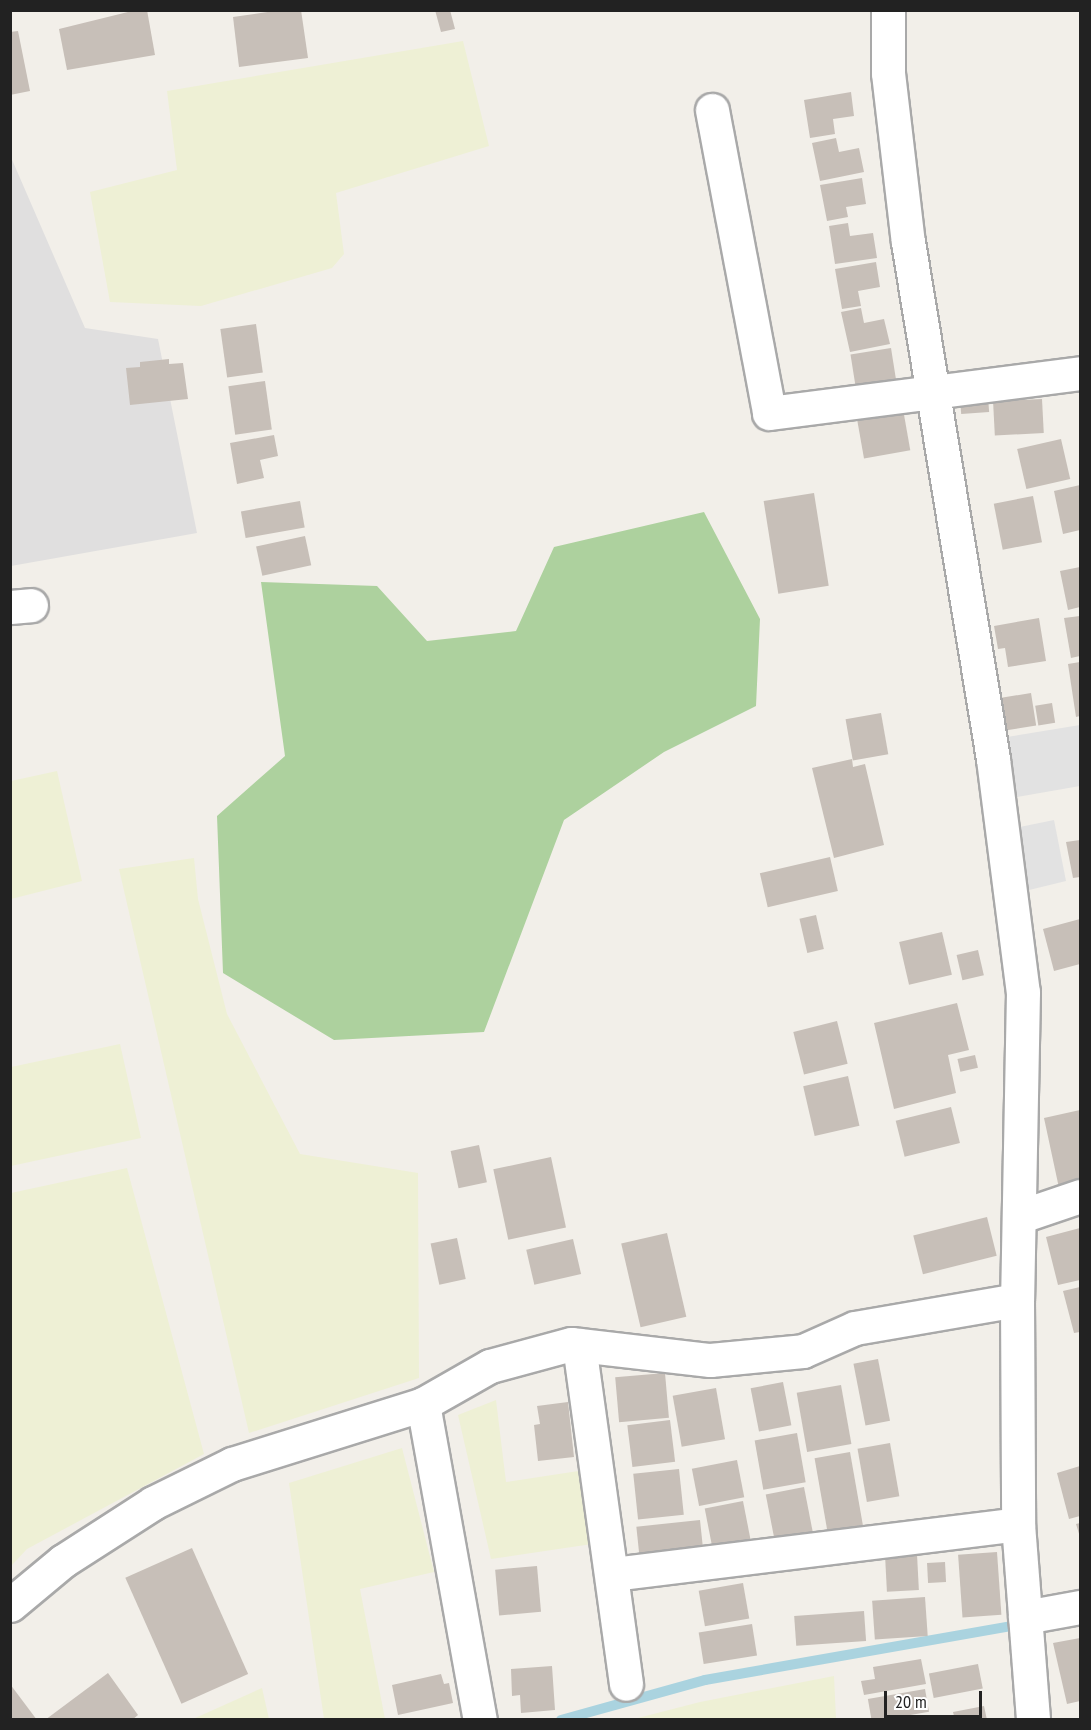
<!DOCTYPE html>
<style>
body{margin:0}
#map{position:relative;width:1091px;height:1730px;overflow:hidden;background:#f2efe9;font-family:"PT Sans Narrow",sans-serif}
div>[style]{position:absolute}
.residential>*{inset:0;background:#e0dfdf}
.farmland>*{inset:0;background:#eef0d5}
.forest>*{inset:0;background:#add19e}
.parking>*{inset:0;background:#e2e2e2}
.stream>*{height:10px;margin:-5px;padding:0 5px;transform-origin:5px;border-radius:5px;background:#aad3df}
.building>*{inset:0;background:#c7bfb8;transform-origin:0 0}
.roads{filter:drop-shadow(2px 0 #a9a9a9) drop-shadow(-2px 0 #a9a9a9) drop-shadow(0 2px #a9a9a9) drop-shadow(0 -2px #a9a9a9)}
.street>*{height:33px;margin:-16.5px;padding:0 16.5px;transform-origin:16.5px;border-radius:16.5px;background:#fff}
span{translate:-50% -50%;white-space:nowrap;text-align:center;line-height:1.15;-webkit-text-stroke:4.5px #fff;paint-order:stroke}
.frame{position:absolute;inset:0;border:12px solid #222;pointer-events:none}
.scale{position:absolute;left:884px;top:1691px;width:98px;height:27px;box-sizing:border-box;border:3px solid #222;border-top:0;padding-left:8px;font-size:18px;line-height:21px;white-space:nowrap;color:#222;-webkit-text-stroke:4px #fff;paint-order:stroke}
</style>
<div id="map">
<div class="residential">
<div style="clip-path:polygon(10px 155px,85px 328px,158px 339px,197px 533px,11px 566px)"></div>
</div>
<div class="farmland">
<div style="clip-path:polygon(463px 41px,489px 146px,336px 193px,344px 254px,332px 268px,201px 306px,110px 302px,90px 192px,177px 170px,167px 91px)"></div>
<div style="clip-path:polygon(57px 771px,82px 881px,11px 899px,11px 781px)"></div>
<div style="clip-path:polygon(194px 858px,198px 899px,227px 1014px,300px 1154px,418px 1173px,419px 1378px,249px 1433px,119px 869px)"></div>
<div style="clip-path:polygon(120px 1044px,141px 1138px,11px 1166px,11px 1067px)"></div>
<div style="clip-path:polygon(127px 1168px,204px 1454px,27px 1549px,12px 1565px,11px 1193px)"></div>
<div style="clip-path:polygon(496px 1400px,506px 1482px,585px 1470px,592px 1544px,491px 1559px,458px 1415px)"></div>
<div style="clip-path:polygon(402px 1448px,434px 1572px,360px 1589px,385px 1719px,324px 1719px,289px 1483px)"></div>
<div style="clip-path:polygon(834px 1676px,836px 1719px,634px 1719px,700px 1702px)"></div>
<div style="clip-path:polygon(262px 1688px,269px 1719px,193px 1719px)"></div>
</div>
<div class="forest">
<div style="clip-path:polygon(704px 512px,760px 619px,756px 706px,664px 752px,564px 820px,484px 1032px,334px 1040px,223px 973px,217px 816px,285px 756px,261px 582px,377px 586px,427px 641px,516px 631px,554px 547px)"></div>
</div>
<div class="parking">
<div style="clip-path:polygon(1080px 725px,1080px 786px,1017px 797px,1007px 737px)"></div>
<div style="clip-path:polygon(1054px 820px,1066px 881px,1021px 892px,1015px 828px)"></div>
</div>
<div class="stream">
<div style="left:561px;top:1720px;width:149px;rotate:-15.5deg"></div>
<div style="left:705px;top:1680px;width:312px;rotate:-10deg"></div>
</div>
<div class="building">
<div style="clip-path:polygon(136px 10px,147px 10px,155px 55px,67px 70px,59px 29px)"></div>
<div style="clip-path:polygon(281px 10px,301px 10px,308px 58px,239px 67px,233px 17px)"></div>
<div style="clip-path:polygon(435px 10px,450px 10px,455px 29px,441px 32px)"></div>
<div style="clip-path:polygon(18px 31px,30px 91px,10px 95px,10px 32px)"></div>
<div style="clip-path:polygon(851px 92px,854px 116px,833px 119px,835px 134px,810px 138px,804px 100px)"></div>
<div style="clip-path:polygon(836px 138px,839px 152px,859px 148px,864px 172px,820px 181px,812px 143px)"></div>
<div style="clip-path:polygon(862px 178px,866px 204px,846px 207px,848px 217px,827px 221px,820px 185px)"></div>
<div style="clip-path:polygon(848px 223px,850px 236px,873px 233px,877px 258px,835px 264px,829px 226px)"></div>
<div style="clip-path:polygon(876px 262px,880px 287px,858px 291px,861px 306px,842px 309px,835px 269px)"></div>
<div style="clip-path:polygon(861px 308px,864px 323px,884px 319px,890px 344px,850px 352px,841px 312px)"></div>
<div style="left:256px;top:324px;width:49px;height:36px;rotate:82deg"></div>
<div style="left:891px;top:348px;width:36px;height:41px;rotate:81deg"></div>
<div style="clip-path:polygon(169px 359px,169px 364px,183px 363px,188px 399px,130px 405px,126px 368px,140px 367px,140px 362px)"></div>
<div style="left:265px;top:381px;width:49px;height:37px;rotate:82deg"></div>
<div style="left:988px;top:396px;width:16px;height:28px;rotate:86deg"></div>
<div style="left:1042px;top:399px;width:34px;height:49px;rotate:87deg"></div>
<div style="left:903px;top:409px;width:42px;height:47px;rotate:80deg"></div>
<div style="clip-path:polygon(274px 435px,278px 456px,260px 460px,264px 478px,237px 484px,230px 443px)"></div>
<div style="left:1061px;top:439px;width:41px;height:45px;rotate:77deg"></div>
<div style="clip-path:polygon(1080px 485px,1080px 530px,1063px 534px,1054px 491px)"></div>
<div style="left:814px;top:493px;width:94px;height:51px;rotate:81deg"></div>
<div style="left:1033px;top:496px;width:47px;height:40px;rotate:79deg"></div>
<div style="left:300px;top:501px;width:27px;height:60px;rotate:80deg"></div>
<div style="left:305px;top:536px;width:30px;height:50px;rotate:78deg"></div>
<div style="clip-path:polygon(1080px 567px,1080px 607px,1068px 610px,1060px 571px)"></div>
<div style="clip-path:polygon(1080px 616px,1080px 656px,1071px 658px,1064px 618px)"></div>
<div style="clip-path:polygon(1039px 618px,1046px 661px,1008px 667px,1005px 648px,998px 649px,994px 626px)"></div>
<div style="clip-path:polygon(1080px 662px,1080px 716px,1076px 717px,1068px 664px)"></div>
<div style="left:1031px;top:693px;width:33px;height:30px;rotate:81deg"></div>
<div style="left:1052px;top:703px;width:20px;height:17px;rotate:81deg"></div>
<div style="left:881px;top:713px;width:42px;height:36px;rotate:80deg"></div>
<div style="clip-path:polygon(852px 759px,853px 767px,865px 764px,884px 845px,834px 858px,812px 768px)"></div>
<div style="clip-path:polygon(1080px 840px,1080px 877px,1073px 878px,1066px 842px)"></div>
<div style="left:830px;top:857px;width:35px;height:72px;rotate:77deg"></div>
<div style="left:816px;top:915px;width:35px;height:17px;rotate:77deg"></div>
<div style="clip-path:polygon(1080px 919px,1080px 964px,1054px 971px,1043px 929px)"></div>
<div style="left:942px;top:932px;width:44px;height:44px;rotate:77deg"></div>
<div style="left:978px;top:950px;width:26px;height:22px;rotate:77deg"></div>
<div style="clip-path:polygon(957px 1003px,969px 1050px,948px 1055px,956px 1093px,894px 1109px,874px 1023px)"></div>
<div style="left:837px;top:1021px;width:44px;height:45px;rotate:76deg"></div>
<div style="left:975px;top:1055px;width:13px;height:18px;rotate:77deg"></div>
<div style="left:848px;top:1076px;width:51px;height:46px;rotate:77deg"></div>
<div style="left:951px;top:1107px;width:37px;height:57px;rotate:76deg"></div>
<div style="clip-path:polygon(1080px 1110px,1080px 1184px,1059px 1188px,1044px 1118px)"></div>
<div style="left:479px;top:1145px;width:38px;height:29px;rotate:78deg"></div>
<div style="left:551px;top:1157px;width:72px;height:59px;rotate:78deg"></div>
<div style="left:987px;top:1217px;width:40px;height:76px;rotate:76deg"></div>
<div style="clip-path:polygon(1080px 1228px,1080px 1280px,1058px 1285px,1046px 1237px)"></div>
<div style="left:667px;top:1233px;width:86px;height:47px;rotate:77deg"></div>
<div style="left:457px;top:1238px;width:42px;height:27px;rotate:78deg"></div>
<div style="left:573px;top:1239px;width:36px;height:48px;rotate:77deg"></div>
<div style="clip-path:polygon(1080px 1287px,1080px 1332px,1074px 1333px,1063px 1291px)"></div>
<div style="left:878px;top:1359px;width:63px;height:25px;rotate:79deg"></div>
<div style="left:665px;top:1373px;width:45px;height:50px;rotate:85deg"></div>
<div style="left:783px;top:1382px;width:44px;height:33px;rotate:79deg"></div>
<div style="left:841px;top:1385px;width:60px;height:45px;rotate:80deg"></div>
<div style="left:716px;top:1388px;width:52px;height:44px;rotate:80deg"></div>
<div style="clip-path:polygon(568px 1402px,574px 1457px,538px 1461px,534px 1425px,540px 1424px,537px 1406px)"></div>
<div style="left:670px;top:1420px;width:42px;height:43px;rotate:83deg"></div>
<div style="left:797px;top:1433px;width:50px;height:43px;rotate:80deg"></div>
<div style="left:890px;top:1443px;width:54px;height:33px;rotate:80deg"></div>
<div style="left:850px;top:1452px;width:74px;height:36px;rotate:80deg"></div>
<div style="left:737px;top:1460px;width:38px;height:46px;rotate:79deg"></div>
<div style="clip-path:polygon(1080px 1466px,1080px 1516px,1069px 1519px,1057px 1473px)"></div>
<div style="left:679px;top:1469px;width:46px;height:46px;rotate:84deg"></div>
<div style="left:804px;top:1487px;width:48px;height:39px;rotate:79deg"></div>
<div style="left:743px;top:1501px;width:49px;height:39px;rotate:79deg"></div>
<div style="left:700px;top:1520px;width:36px;height:64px;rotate:84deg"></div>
<div style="clip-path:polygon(1080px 1523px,1080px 1537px,1076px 1524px)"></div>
<div style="left:192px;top:1548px;width:138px;height:73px;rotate:66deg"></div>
<div style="left:997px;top:1552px;width:63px;height:39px;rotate:86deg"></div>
<div style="left:917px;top:1554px;width:36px;height:32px;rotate:87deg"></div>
<div style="left:945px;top:1562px;width:20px;height:18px;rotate:87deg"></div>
<div style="left:537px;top:1566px;width:46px;height:42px;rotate:85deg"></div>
<div style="left:743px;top:1583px;width:36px;height:45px;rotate:80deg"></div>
<div style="left:925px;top:1597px;width:39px;height:53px;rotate:86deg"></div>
<div style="left:864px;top:1611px;width:30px;height:70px;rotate:86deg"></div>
<div style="left:752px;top:1624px;width:32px;height:54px;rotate:81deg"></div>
<div style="clip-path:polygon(1080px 1638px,1080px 1701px,1067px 1704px,1053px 1643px)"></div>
<div style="clip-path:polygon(921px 1659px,926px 1684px,864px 1695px,861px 1681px,875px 1679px,873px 1667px)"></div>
<div style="left:978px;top:1664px;width:25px;height:50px;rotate:79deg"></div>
<div style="clip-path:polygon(552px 1666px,555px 1710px,521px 1713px,520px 1695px,512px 1696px,511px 1669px)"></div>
<div style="clip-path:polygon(108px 1673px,138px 1715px,132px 1720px,45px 1720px)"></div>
<div style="clip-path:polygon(441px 1674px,444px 1684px,449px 1683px,453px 1703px,398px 1715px,392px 1685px)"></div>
<div style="clip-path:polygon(10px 1684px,37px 1720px,10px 1720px)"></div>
<div style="left:925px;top:1689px;width:23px;height:58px;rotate:80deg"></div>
<div style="clip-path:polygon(984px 1706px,987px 1720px,955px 1720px,953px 1712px)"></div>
</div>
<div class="roads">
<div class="street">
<div style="left:888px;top:10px;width:63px;rotate:90deg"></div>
<div style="left:888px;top:73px;width:170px;rotate:83.3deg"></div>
<div style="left:908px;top:242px;width:524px;rotate:80.66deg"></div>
<div style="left:993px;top:759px;width:235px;rotate:82.7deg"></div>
<div style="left:1023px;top:992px;width:308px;rotate:91.1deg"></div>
<div style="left:1017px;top:1300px;width:224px;rotate:89.7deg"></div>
<div style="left:1018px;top:1524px;width:197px;rotate:85.6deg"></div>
<div style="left:712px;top:110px;width:308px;rotate:79.3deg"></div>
<div style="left:769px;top:413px;width:314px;rotate:-7.3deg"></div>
<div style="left:10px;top:607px;width:21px;rotate:-5deg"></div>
<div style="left:1021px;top:1216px;width:62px;rotate:-18.7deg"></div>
<div style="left:579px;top:1345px;width:342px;rotate:82.1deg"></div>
<div style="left:423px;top:1404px;width:321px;rotate:79.8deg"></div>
<div style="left:612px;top:1574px;width:409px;rotate:-7deg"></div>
<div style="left:10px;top:1605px;width:69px;rotate:-39.7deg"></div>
<div style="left:63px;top:1561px;width:107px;rotate:-32.8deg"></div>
<div style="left:153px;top:1503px;width:88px;rotate:-26.3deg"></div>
<div style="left:232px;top:1464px;width:200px;rotate:-17.4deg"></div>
<div style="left:423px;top:1404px;width:77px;rotate:-29.6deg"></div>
<div style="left:490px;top:1366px;width:84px;rotate:-15.2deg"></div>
<div style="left:571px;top:1344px;width:140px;rotate:6.6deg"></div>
<div style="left:710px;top:1360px;width:93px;rotate:-5.5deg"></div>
<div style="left:803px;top:1351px;width:57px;rotate:-23.9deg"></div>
<div style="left:855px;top:1328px;width:164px;rotate:-9.8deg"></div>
<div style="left:1025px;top:1617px;width:56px;rotate:-10.3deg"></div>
</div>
</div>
<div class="frame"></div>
<div class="scale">20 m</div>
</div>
